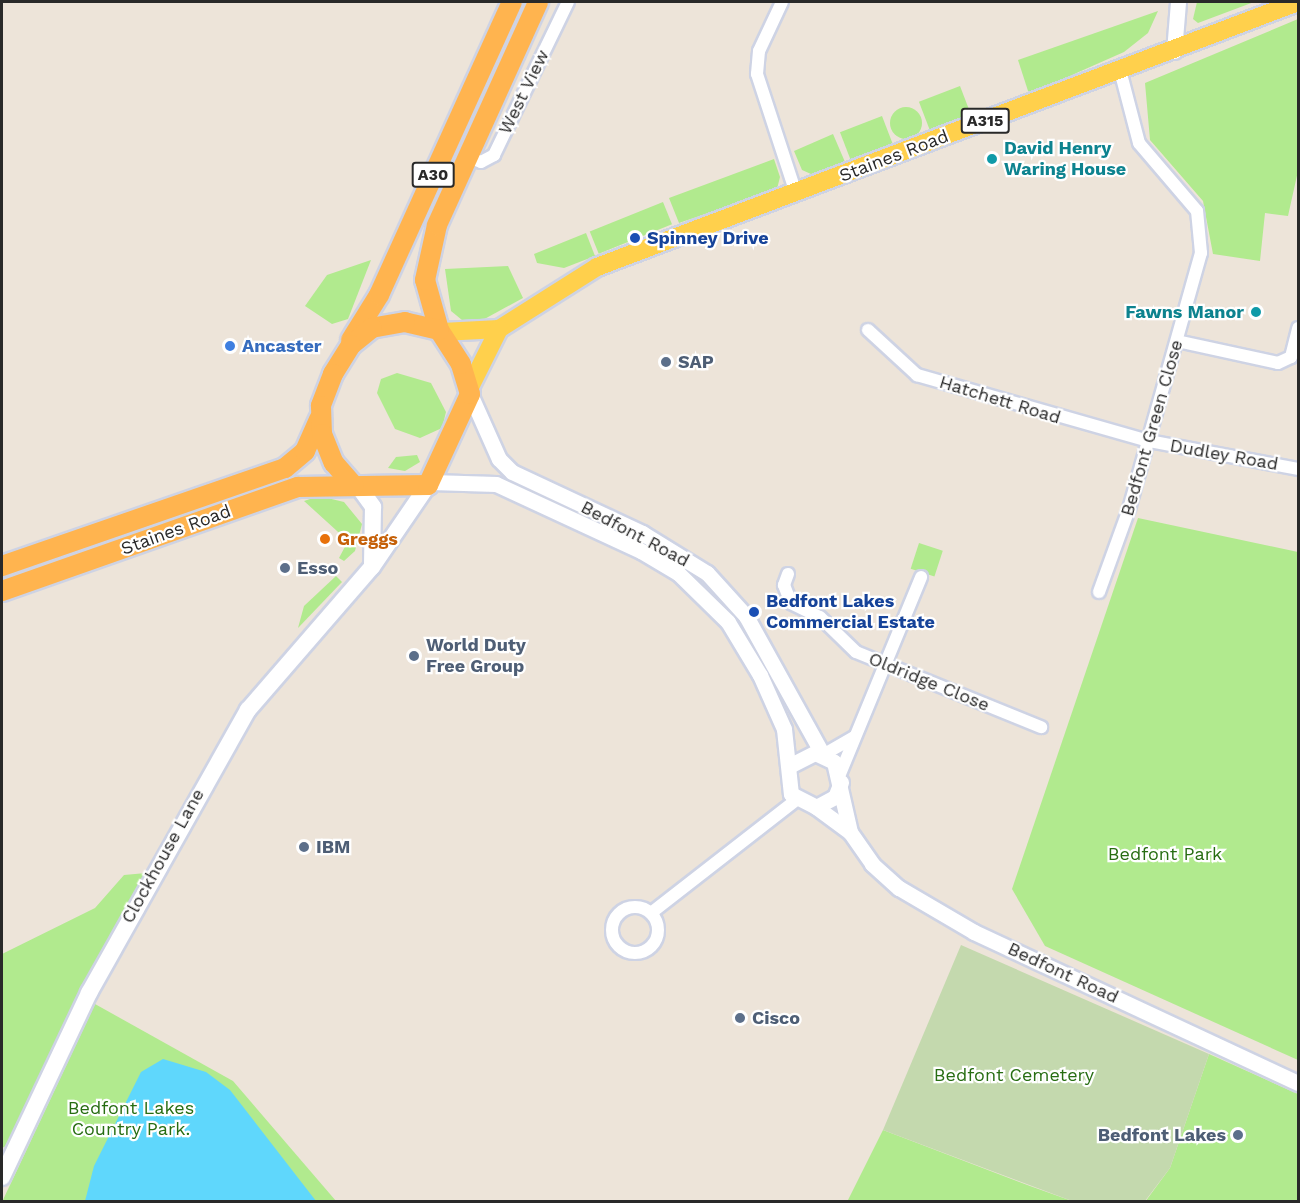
<!DOCTYPE html>
<style>
body{margin:0}
#map{position:relative;width:1300px;height:1203px;overflow:hidden;background:#ede4d9;font-family:"Work Sans",sans-serif}
div>[style]{position:absolute}
.green>*{inset:0;background:#b1ea8e;transform-origin:0 0}
.round{border-radius:50%}
.cemetery>*{inset:0;background:#c4d9ae}
.water>*{inset:0;background:#5fd7fc}
.roads{filter:drop-shadow(2px 0 #ced3e4) drop-shadow(-2px 0 #ced3e4) drop-shadow(0 2px #ced3e4) drop-shadow(0 -2px #ced3e4)}
.minor>*{height:12px;margin:-6px;padding:0 6px;transform-origin:6px;border-radius:6px;background:#fff}
.minor>.ring{margin:-6px;padding:0;box-sizing:content-box;background:none;border:12px solid #fff;border-radius:50%}
.tertiary>*{height:15px;margin:-7.5px;padding:0 7.5px;transform-origin:7.5px;border-radius:7.5px;background:#fff}
.secondary>*{height:16px;margin:-8px;padding:0 8px;transform-origin:8px;border-radius:8px;background:#fff}
.primary>*{height:18px;margin:-9px;padding:0 9px;transform-origin:9px;border-radius:9px;background:#ffd04c}
.trunk>*{height:20px;margin:-10px;padding:0 10px;transform-origin:10px;border-radius:10px;background:#ffb44f}
.dots>*{width:16px;height:16px;translate:-50% -50%;box-sizing:border-box;border:3px solid #fff;border-radius:50%}
span{translate:-50% -50%;white-space:nowrap;text-align:center;line-height:1.15;-webkit-text-stroke:4.5px #fff;paint-order:stroke}
.shield-label span{padding:2px 4px;background:#fff;border:2px solid;border-radius:4px;-webkit-text-stroke-width:0}
.shield-label{font-size:16px;color:#292929;font-weight:700}
.street-label{font-size:18px;color:#292929}
.culture-label{font-size:18px;color:#0d838f;font-weight:700}
.left{translate:0 -50%;text-align:left}
.right{translate:-100% -50%;text-align:right}
.transit-label{font-size:18px;color:#164399;font-weight:700}
.shop-label{font-size:18px;color:#366cbe;font-weight:700}
.service-label{font-size:18px;color:#4e5e75;font-weight:700}
.food-label{font-size:18px;color:#c56008;font-weight:700}
.park-label{font-size:18px;color:#276d12}
.frame{position:absolute;inset:0;border:3px solid #292929;pointer-events:none}
</style>
<div id="map">
<div class="green">
<div style="clip-path:polygon(1197px 2px,1254px 2px,1198px 23px,1193px 19px)"></div>
<div style="clip-path:polygon(1158px 11px,1148px 33px,1124px 52px,1029px 94px,1018px 60px)"></div>
<div style="clip-path:polygon(1298px 19px,1298px 171px,1288px 216px,1265px 213px,1260px 261px,1213px 254px,1203px 201px,1150px 140px,1145px 83px)"></div>
<div style="left:960px;top:86px;width:31px;height:44px;rotate:69deg"></div>
<div class="round" style="left:890px;top:107px;width:32px;height:32px"></div>
<div style="left:882px;top:116px;width:30px;height:45px;rotate:69deg"></div>
<div style="clip-path:polygon(833px 134px,845px 162px,811px 174px,802px 170px,794px 151px)"></div>
<div style="clip-path:polygon(774px 159px,780px 177px,777px 189px,679px 223px,669px 198px)"></div>
<div style="left:663px;top:202px;width:24px;height:79px;rotate:68deg"></div>
<div style="clip-path:polygon(586px 233px,595px 256px,564px 268px,537px 263px,534px 254px)"></div>
<div style="clip-path:polygon(371px 260px,348px 319px,332px 324px,305px 306px,327px 275px)"></div>
<div style="clip-path:polygon(508px 266px,523px 298px,479px 322px,462px 320px,451px 311px,445px 269px)"></div>
<div style="clip-path:polygon(397px 373px,431px 383px,446px 412px,442px 428px,420px 438px,395px 429px,377px 393px,381px 379px)"></div>
<div style="clip-path:polygon(417px 455px,420px 462px,405px 471px,388px 468px,396px 457px)"></div>
<div style="clip-path:polygon(319px 496px,344px 502px,362px 524px,355px 551px,344px 561px,339px 558px,348px 541px,304px 501px)"></div>
<div style="clip-path:polygon(1138px 518px,1298px 552px,1298px 1060px,1045px 946px,1012px 889px)"></div>
<div style="left:919px;top:543px;width:25px;height:27px;rotate:18deg"></div>
<div style="clip-path:polygon(336px 576px,342px 582px,298px 628px,304px 606px)"></div>
<div style="clip-path:polygon(146px 873px,11px 1144px,2px 1148px,2px 954px,95px 908px,124px 875px)"></div>
<div style="clip-path:polygon(95px 1004px,233px 1081px,336px 1201px,2px 1202px)"></div>
<div style="clip-path:polygon(1209px 1054px,1298px 1094px,1298px 1201px,1145px 1202px,1170px 1168px)"></div>
<div style="clip-path:polygon(883px 1130px,1030px 1186px,1072px 1201px,847px 1202px)"></div>
</div>
<div class="cemetery">
<div style="clip-path:polygon(961px 945px,1209px 1054px,1170px 1168px,1145px 1201px,1072px 1201px,883px 1130px)"></div>
</div>
<div class="water">
<div style="clip-path:polygon(163px 1059px,206px 1072px,230px 1090px,316px 1201px,85px 1201px,94px 1166px,141px 1072px)"></div>
</div>
<div class="roads">
<div class="minor">
<div style="left:782px;top:2px;width:54px;rotate:115.1deg"></div>
<div style="left:759px;top:51px;width:23px;rotate:95deg"></div>
<div style="left:757px;top:74px;width:125px;rotate:71.9deg"></div>
<div style="left:466px;top:156px;width:16px;rotate:22deg"></div>
<div style="left:481px;top:162px;width:15px;rotate:-28deg"></div>
<div style="left:494px;top:155px;width:170px;rotate:-64.2deg"></div>
<div style="left:868px;top:330px;width:67px;rotate:42.6deg"></div>
<div style="left:917px;top:375px;width:241px;rotate:15.9deg"></div>
<div style="left:1149px;top:441px;width:152px;rotate:10.6deg"></div>
<div style="left:1177px;top:341px;width:103px;rotate:12.3deg"></div>
<div style="left:1278px;top:363px;width:14px;rotate:-25deg"></div>
<div style="left:1291px;top:357px;width:30px;rotate:-76deg"></div>
<div style="left:788px;top:574px;width:12px;rotate:110deg"></div>
<div style="left:784px;top:585px;width:19px;rotate:69deg"></div>
<div style="left:791px;top:603px;width:32px;rotate:26deg"></div>
<div style="left:820px;top:617px;width:50px;rotate:44.2deg"></div>
<div style="left:856px;top:652px;width:200px;rotate:22.1deg"></div>
<div style="left:1099px;top:592px;width:88px;rotate:-70.1deg"></div>
<div style="left:1129px;top:509px;width:266px;rotate:-74.3deg"></div>
<div style="left:1201px;top:253px;width:42px;rotate:-95.4deg"></div>
<div style="left:1197px;top:211px;width:89px;rotate:-130.5deg"></div>
<div style="left:1139px;top:143px;width:75px;rotate:-104.6deg"></div>
<div style="left:823px;top:755px;width:36px;rotate:-30deg"></div>
<div style="left:840px;top:774px;width:213px;rotate:-67.6deg"></div>
<div class="ring" style="left:612px;top:907px;width:34px;height:34px"></div>
<div style="left:651px;top:913px;width:184px;rotate:-37.9deg"></div>
</div>
<div class="tertiary">
<div style="left:1174px;top:51px;width:49px;rotate:-85.3deg"></div>
<div style="left:470px;top:394px;width:71px;rotate:66deg"></div>
<div style="left:499px;top:459px;width:18px;rotate:45deg"></div>
<div style="left:512px;top:472px;width:144px;rotate:25.1deg"></div>
<div style="left:642px;top:533px;width:76px;rotate:31.6deg"></div>
<div style="left:707px;top:573px;width:58px;rotate:47.8deg"></div>
<div style="left:746px;top:616px;width:159px;rotate:61deg"></div>
<div style="left:431px;top:482px;width:65px;rotate:1.8deg"></div>
<div style="left:496px;top:484px;width:160px;rotate:24.8deg"></div>
<div style="left:641px;top:551px;width:43px;rotate:30.7deg"></div>
<div style="left:678px;top:573px;width:70px;rotate:44.4deg"></div>
<div style="left:728px;top:622px;width:62px;rotate:58.9deg"></div>
<div style="left:760px;top:675px;width:59px;rotate:66deg"></div>
<div style="left:784px;top:729px;width:65px;rotate:83.9deg"></div>
<div style="left:791px;top:794px;width:28px;rotate:27deg"></div>
<div style="left:816px;top:807px;width:21px;rotate:-28deg"></div>
<div style="left:835px;top:797px;width:16px;rotate:-68deg"></div>
<div style="left:791px;top:765px;width:27px;rotate:-27deg"></div>
<div style="left:815px;top:753px;width:21px;rotate:25deg"></div>
<div style="left:834px;top:762px;width:72px;rotate:77.1deg"></div>
<div style="left:850px;top:832px;width:39px;rotate:55deg"></div>
<div style="left:872px;top:864px;width:36px;rotate:42deg"></div>
<div style="left:899px;top:888px;width:87px;rotate:30.4deg"></div>
<div style="left:974px;top:932px;width:357px;rotate:25deg"></div>
<div style="left:816px;top:807px;width:42px;rotate:36.3deg"></div>
</div>
<div class="secondary">
<div style="left:358px;top:486px;width:26px;rotate:54deg"></div>
<div style="left:373px;top:507px;width:59px;rotate:91deg"></div>
<div style="left:2px;top:1177px;width:204px;rotate:-64.7deg"></div>
<div style="left:89px;top:993px;width:325px;rotate:-60.7deg"></div>
<div style="left:248px;top:710px;width:189px;rotate:-49.1deg"></div>
<div style="left:372px;top:567px;width:99px;rotate:-55.7deg"></div>
</div>
<div class="primary">
<div style="left:442px;top:332px;width:57px;rotate:-3deg"></div>
<div style="left:499px;top:329px;width:116px;rotate:-32.3deg"></div>
<div style="left:597px;top:267px;width:749px;rotate:-20.71deg"></div>
<div style="left:469px;top:389px;width:67px;rotate:-63.4deg"></div>
</div>
<div class="trunk">
<div style="left:439px;top:330px;width:52px;rotate:-105.6deg"></div>
<div style="left:425px;top:280px;width:56px;rotate:-77.7deg"></div>
<div style="left:437px;top:225px;width:245px;rotate:-65.6deg"></div>
<div style="left:351px;top:340px;width:53px;rotate:-58.1deg"></div>
<div style="left:379px;top:295px;width:322px;rotate:-65.6deg"></div>
<div style="left:2px;top:566px;width:299px;rotate:-19.1deg"></div>
<div style="left:285px;top:468px;width:26px;rotate:-40deg"></div>
<div style="left:305px;top:451px;width:34px;rotate:-66deg"></div>
<div style="left:2px;top:591px;width:314px;rotate:-19.4deg"></div>
<div style="left:298px;top:487px;width:130px;rotate:-0.9deg"></div>
<div style="left:428px;top:485px;width:100px;rotate:-65.2deg"></div>
<div style="left:470px;top:394px;width:31px;rotate:-107deg"></div>
<div style="left:461px;top:364px;width:40px;rotate:-122.9deg"></div>
<div style="left:439px;top:330px;width:35px;rotate:-167deg"></div>
<div style="left:405px;top:322px;width:34px;rotate:170deg"></div>
<div style="left:372px;top:328px;width:27px;rotate:141deg"></div>
<div style="left:351px;top:345px;width:34px;rotate:122deg"></div>
<div style="left:333px;top:374px;width:34px;rotate:111deg"></div>
<div style="left:321px;top:406px;width:28px;rotate:88deg"></div>
<div style="left:322px;top:434px;width:31px;rotate:68deg"></div>
<div style="left:334px;top:463px;width:30px;rotate:49deg"></div>
</div>
</div>
<div class="dots">
<div style="left:992px;top:159px;background:#0f9aa8"></div>
<div style="left:635px;top:238px;background:#1a4fb4"></div>
<div style="left:1256px;top:312px;background:#0f9aa8"></div>
<div style="left:230px;top:346px;background:#3f7fe0"></div>
<div style="left:666px;top:362px;background:#5c6f8a"></div>
<div style="left:325px;top:539px;background:#e8710a"></div>
<div style="left:285px;top:568px;background:#5c6f8a"></div>
<div style="left:754px;top:612px;background:#1a4fb4"></div>
<div style="left:414px;top:656px;background:#5c6f8a"></div>
<div style="left:304px;top:847px;background:#5c6f8a"></div>
<div style="left:740px;top:1018px;background:#5c6f8a"></div>
<div style="left:1238px;top:1135px;background:#5c6f8a"></div>
</div>
<div class="shield-label">
<span style="left:985px;top:121px">A315</span>
<span style="left:433px;top:175px">A30</span>
</div>
<div class="street-label">
<span style="left:524px;top:92px;rotate:-64deg">West View</span>
<span style="left:894px;top:156px;rotate:-21deg">Staines Road</span>
<span style="left:1000px;top:400px;rotate:17deg">Hatchett Road</span>
<span style="left:1152px;top:428px;rotate:-74deg">Bedfont Green Close</span>
<span style="left:1224px;top:455px;rotate:10deg">Dudley Road</span>
<span style="left:176px;top:530px;rotate:-20deg">Staines Road</span>
<span style="left:635px;top:534px;rotate:28deg">Bedfont Road</span>
<span style="left:929px;top:682px;rotate:22deg">Oldridge Close</span>
<span style="left:163px;top:856px;rotate:-61deg">Clockhouse Lane</span>
<span style="left:1063px;top:973px;rotate:25deg">Bedfont Road</span>
</div>
<div class="culture-label">
<span class="left" style="left:1004px;top:159px">David Henry<br>Waring House</span>
<span class="right" style="left:1244px;top:312px">Fawns Manor</span>
</div>
<div class="transit-label">
<span class="left" style="left:647px;top:238px">Spinney Drive</span>
<span class="left" style="left:766px;top:612px">Bedfont Lakes<br>Commercial Estate</span>
</div>
<div class="shop-label">
<span class="left" style="left:242px;top:346px">Ancaster</span>
</div>
<div class="service-label">
<span class="left" style="left:678px;top:362px">SAP</span>
<span class="left" style="left:297px;top:568px">Esso</span>
<span class="left" style="left:426px;top:656px">World Duty<br>Free Group</span>
<span class="left" style="left:316px;top:847px">IBM</span>
<span class="left" style="left:752px;top:1018px">Cisco</span>
<span class="right" style="left:1226px;top:1135px">Bedfont Lakes</span>
</div>
<div class="food-label">
<span class="left" style="left:337px;top:539px">Greggs</span>
</div>
<div class="park-label">
<span style="left:1165px;top:854px">Bedfont Park</span>
<span style="left:1014px;top:1075px">Bedfont Cemetery</span>
<span style="left:131px;top:1119px">Bedfont Lakes<br>Country Park.</span>
</div>
<div class="frame"></div>
</div>
